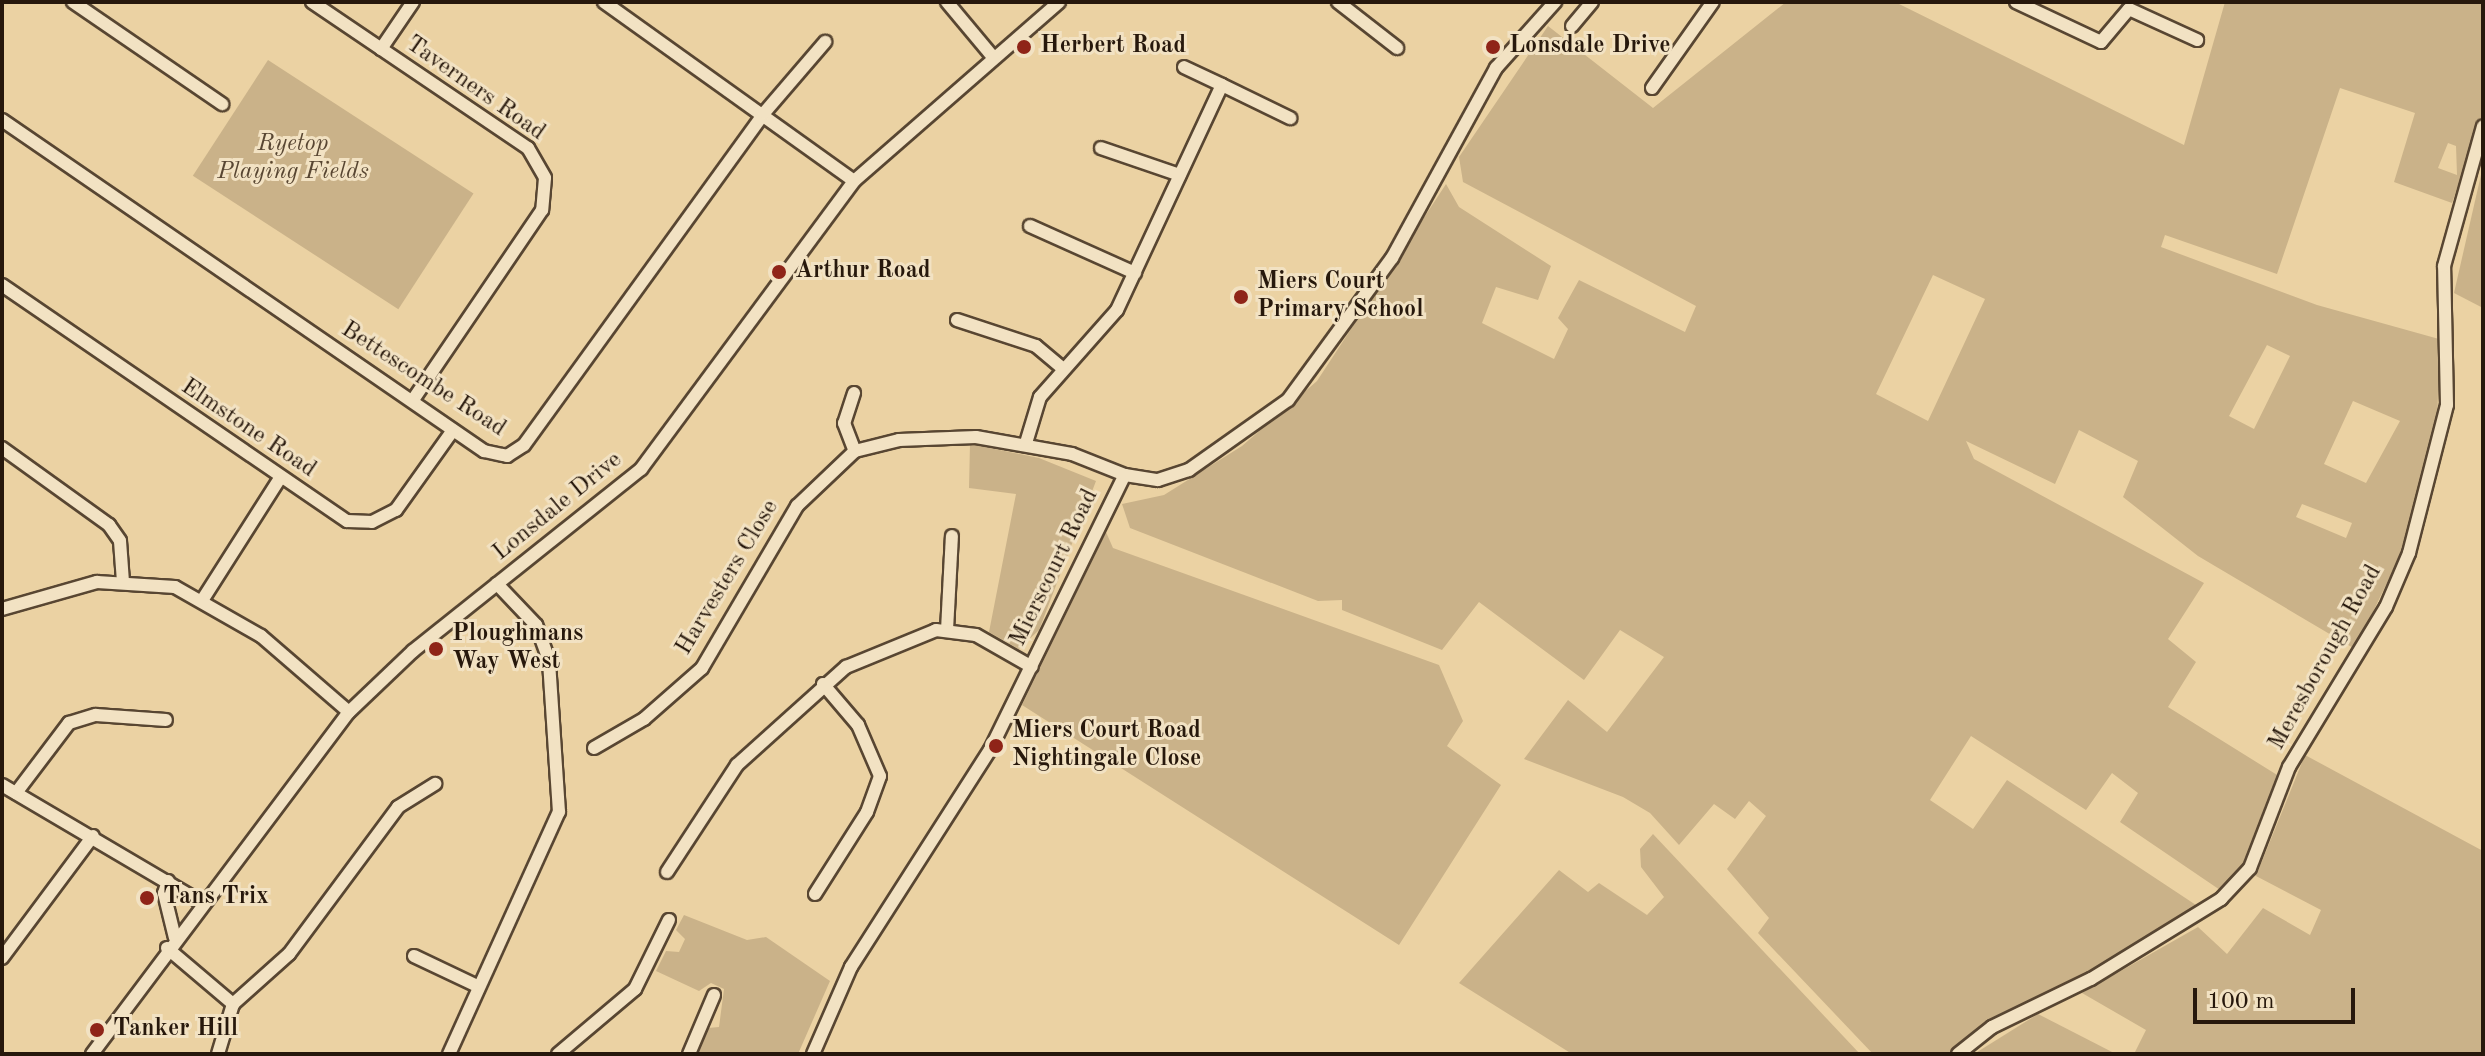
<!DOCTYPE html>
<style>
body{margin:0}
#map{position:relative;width:2485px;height:1056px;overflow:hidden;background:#ebd2a3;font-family:"Old Standard TT",serif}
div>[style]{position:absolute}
.green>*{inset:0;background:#cab289;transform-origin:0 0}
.roads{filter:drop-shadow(2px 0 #584632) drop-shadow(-2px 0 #584632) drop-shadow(0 2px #584632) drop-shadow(0 -2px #584632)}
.minor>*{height:12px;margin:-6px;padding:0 6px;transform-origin:6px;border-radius:6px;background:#f2e2c3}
.dots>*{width:22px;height:22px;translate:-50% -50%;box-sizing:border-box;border:4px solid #f2e2c3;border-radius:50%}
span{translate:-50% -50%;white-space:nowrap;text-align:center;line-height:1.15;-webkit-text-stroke:6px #f2e2c3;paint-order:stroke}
.poi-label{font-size:24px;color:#27180c;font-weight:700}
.left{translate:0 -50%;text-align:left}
.street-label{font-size:24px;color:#27180c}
.park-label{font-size:24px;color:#584632;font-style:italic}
.frame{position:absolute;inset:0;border:4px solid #27180c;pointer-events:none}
.scale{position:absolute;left:2193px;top:988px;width:162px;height:36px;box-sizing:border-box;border:4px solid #27180c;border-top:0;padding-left:10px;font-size:24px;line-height:28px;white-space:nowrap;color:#27180c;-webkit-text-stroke:6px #f2e2c3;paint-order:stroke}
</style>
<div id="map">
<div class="green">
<div style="clip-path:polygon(evenodd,1786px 2px,1895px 2px,2184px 145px,2225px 2px,2483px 2px,2483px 112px,2452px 203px,2394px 182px,2415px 113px,2340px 88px,2277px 274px,2165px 235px,2161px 247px,2317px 305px,2439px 339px,2437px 439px,2397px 562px,2355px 649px,2198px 556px,2123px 497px,2138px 461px,2079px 430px,2055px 484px,1966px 441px,1974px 459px,2204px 583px,2168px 639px,2196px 662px,2168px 707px,2282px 778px,2249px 862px,2223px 892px,2120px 822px,2138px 793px,2112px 773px,2086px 810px,1971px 736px,1930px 800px,1973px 829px,2007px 780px,2199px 907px,1953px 1054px,1873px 1054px,1758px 933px,1769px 918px,1727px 869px,1766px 816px,1749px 801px,1735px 819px,1714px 804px,1679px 845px,1650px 813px,1623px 797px,1524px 759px,1568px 700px,1607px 732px,1664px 657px,1620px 630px,1584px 680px,1479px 602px,1442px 650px,1342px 610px,1342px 600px,1318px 601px,1130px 528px,1122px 504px,1164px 495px,1242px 446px,1317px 381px,1446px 184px,1459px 207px,1551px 266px,1538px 300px,1496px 287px,1482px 323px,1554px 359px,1568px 329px,1558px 318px,1579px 280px,1685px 332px,1696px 306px,1463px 182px,1459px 157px,1548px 26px,1653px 108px,1786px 2px,2448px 143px,2456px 146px,2457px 175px,2438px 168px,2448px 143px,1786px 2px,1933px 275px,1985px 299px,1928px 421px,1876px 394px,1933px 275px,1786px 2px,2267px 345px,2290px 356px,2254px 429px,2229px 416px,2267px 345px,1786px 2px,2353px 401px,2400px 421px,2366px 483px,2324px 464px,2353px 401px,1786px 2px,2302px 504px,2352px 523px,2346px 538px,2296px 517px,2302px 504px)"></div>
<div style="left:268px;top:60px;width:245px;height:138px;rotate:33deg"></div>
<div style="clip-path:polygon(2483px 166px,2483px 308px,2454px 293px)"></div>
<div style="clip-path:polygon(970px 444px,1039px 458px,1096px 481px,1039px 630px,1019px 649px,989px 632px,1016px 494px,969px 488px)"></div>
<div style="clip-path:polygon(1106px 532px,1113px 548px,1439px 665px,1463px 721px,1447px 746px,1501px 785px,1399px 945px,1022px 705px)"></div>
<div style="clip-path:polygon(2305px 755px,2483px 851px,2483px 1054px,2134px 1054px,2146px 1030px,2082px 993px,2198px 927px,2227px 954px,2263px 908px,2310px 935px,2321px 910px,2256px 876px)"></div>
<div style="clip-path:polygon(1653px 834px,1860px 1054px,1572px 1054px,1459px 983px,1559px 870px,1588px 892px,1599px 883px,1647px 915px,1664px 897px,1641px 867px,1640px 849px)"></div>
<div style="clip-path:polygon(684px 915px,747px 940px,766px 937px,830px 981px,798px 1054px,696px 1054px,708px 1028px,719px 1027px,724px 989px,711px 983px,699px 991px,656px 971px,666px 951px,679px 952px,685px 939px,676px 930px)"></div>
<div style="clip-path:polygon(2038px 1014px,2116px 1054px,1974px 1054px)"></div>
</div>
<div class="roads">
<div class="minor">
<div style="left:73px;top:2px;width:181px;rotate:34.4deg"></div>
<div style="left:312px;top:2px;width:261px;rotate:34.1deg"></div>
<div style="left:528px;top:148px;width:34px;rotate:60deg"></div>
<div style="left:545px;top:178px;width:32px;rotate:95deg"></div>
<div style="left:542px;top:210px;width:231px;rotate:124.2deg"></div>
<div style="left:604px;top:2px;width:307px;rotate:35.6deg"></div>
<div style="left:947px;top:2px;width:72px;rotate:50.1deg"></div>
<div style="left:1338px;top:2px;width:75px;rotate:37.9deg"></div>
<div style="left:2016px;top:2px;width:94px;rotate:25.2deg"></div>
<div style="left:2101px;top:42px;width:43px;rotate:-49.7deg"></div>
<div style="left:2129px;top:9px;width:75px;rotate:24.5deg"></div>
<div style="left:1572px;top:26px;width:31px;rotate:-50deg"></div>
<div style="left:381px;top:49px;width:57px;rotate:-55.8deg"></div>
<div style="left:1222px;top:85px;width:76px;rotate:25.9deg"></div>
<div style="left:1652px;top:88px;width:105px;rotate:-54.7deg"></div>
<div style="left:2px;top:120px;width:585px;rotate:34.48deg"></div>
<div style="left:484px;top:451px;width:24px;rotate:12deg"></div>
<div style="left:507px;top:456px;width:20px;rotate:-33deg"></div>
<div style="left:524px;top:445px;width:410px;rotate:-54.1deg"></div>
<div style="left:764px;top:113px;width:94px;rotate:-49.3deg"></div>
<div style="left:1101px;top:148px;width:83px;rotate:18.9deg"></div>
<div style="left:1030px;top:226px;width:115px;rotate:24.1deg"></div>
<div style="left:2px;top:285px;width:418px;rotate:34.4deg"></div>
<div style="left:347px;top:521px;width:25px;rotate:2deg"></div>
<div style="left:372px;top:522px;width:27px;rotate:-27deg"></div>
<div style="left:396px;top:510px;width:98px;rotate:-54.5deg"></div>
<div style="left:957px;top:320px;width:83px;rotate:18.2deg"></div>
<div style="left:1036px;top:346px;width:35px;rotate:40deg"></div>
<div style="left:854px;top:393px;width:32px;rotate:108deg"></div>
<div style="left:844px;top:423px;width:30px;rotate:69deg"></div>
<div style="left:1026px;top:443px;width:48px;rotate:-73.1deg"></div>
<div style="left:1040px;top:397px;width:116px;rotate:-48.5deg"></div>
<div style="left:1117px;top:310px;width:248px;rotate:-65deg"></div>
<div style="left:1222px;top:85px;width:42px;rotate:-154.7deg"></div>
<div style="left:2px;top:448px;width:132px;rotate:35.7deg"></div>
<div style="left:109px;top:525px;width:19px;rotate:55deg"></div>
<div style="left:120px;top:541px;width:41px;rotate:85.8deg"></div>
<div style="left:203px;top:599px;width:143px;rotate:-57.5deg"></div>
<div style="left:2px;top:609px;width:99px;rotate:-15.9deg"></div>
<div style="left:97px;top:582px;width:78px;rotate:3.7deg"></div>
<div style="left:175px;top:587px;width:99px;rotate:29.7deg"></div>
<div style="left:261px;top:636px;width:116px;rotate:40.8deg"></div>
<div style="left:947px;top:630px;width:94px;rotate:-87deg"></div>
<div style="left:594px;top:748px;width:58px;rotate:-30.1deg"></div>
<div style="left:644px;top:719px;width:77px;rotate:-41.3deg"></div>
<div style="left:702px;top:668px;width:188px;rotate:-59.6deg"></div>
<div style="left:797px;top:506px;width:80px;rotate:-43.5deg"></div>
<div style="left:855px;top:451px;width:45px;rotate:-14deg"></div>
<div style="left:899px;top:440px;width:77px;rotate:-2.2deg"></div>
<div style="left:976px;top:437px;width:97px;rotate:10deg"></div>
<div style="left:1072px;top:454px;width:57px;rotate:21.6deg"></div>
<div style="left:2px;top:785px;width:232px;rotate:30.5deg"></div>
<div style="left:16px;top:793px;width:88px;rotate:-52.9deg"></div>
<div style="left:69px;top:723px;width:28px;rotate:-17deg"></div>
<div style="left:96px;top:715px;width:70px;rotate:4.1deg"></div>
<div style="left:667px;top:872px;width:128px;rotate:-56.8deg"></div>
<div style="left:737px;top:765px;width:147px;rotate:-42deg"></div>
<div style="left:846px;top:667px;width:97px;rotate:-22.3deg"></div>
<div style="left:936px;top:630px;width:40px;rotate:7.1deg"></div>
<div style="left:976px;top:635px;width:64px;rotate:29.7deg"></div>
<div style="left:168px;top:881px;width:13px;rotate:108deg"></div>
<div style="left:164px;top:893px;width:46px;rotate:76.3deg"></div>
<div style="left:815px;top:894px;width:97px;rotate:-57.6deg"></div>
<div style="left:867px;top:812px;width:38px;rotate:-70deg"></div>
<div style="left:880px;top:776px;width:56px;rotate:-113.3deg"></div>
<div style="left:858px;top:725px;width:54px;rotate:-130.5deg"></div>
<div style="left:167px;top:948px;width:87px;rotate:40.3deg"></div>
<div style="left:233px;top:1004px;width:52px;rotate:106.7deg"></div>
<div style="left:414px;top:956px;width:68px;rotate:25.4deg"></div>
<div style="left:2px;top:958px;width:152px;rotate:-53.3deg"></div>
<div style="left:233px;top:1004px;width:75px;rotate:-41.8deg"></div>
<div style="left:289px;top:954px;width:183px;rotate:-53.4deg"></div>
<div style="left:398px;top:807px;width:44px;rotate:-31.9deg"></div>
<div style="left:92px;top:1054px;width:428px;rotate:-53.1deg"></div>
<div style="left:349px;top:712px;width:88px;rotate:-43.6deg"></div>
<div style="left:413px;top:651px;width:292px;rotate:-38.6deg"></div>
<div style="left:641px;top:469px;width:358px;rotate:-53.5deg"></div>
<div style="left:854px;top:181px;width:272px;rotate:-41.1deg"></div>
<div style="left:449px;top:1054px;width:266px;rotate:-65.6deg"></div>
<div style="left:559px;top:812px;width:152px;rotate:-93.8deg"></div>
<div style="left:549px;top:660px;width:37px;rotate:-110deg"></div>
<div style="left:536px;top:625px;width:57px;rotate:-133.6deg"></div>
<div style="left:558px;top:1054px;width:101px;rotate:-40.2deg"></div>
<div style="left:635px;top:989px;width:77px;rotate:-63.8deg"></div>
<div style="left:689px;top:1054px;width:64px;rotate:-67deg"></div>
<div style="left:813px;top:1054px;width:95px;rotate:-66.4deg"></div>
<div style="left:851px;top:967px;width:258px;rotate:-57.4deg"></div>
<div style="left:990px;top:750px;width:306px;rotate:-63.9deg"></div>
<div style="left:1125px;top:475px;width:33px;rotate:9deg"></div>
<div style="left:1158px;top:480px;width:33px;rotate:-18deg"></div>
<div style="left:1189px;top:470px;width:121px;rotate:-35.3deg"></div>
<div style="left:1288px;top:400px;width:176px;rotate:-53.8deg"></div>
<div style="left:1392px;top:258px;width:217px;rotate:-61.3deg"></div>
<div style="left:1496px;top:68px;width:89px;rotate:-48.2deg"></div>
<div style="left:1958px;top:1054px;width:43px;rotate:-38.5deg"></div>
<div style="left:1992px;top:1027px;width:110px;rotate:-25.9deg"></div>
<div style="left:2091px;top:979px;width:153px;rotate:-31.6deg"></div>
<div style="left:2221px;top:899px;width:42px;rotate:-46.9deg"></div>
<div style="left:2250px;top:868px;width:108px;rotate:-68.9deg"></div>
<div style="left:2289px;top:767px;width:187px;rotate:-58.8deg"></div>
<div style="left:2386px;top:607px;width:59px;rotate:-66.9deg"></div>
<div style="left:2409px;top:553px;width:153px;rotate:-75.6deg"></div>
<div style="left:2447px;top:405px;width:139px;rotate:-91.2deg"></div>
<div style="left:2444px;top:266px;width:145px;rotate:-74.4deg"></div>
</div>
</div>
<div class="dots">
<div style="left:1024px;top:47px;background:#8f2418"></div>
<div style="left:1493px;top:47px;background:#8f2418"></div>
<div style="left:779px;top:272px;background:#8f2418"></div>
<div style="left:1241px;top:297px;background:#8f2418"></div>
<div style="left:436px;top:649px;background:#8f2418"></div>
<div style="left:996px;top:746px;background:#8f2418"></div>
<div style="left:147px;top:898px;background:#8f2418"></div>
<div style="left:97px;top:1030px;background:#8f2418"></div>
</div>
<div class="poi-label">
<span class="left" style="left:1040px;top:47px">Herbert Road</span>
<span class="left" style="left:1509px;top:47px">Lonsdale Drive</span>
<span class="left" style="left:795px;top:272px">Arthur Road</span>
<span class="left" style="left:1257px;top:297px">Miers Court<br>Primary School</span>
<span class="left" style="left:452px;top:649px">Ploughmans<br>Way West</span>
<span class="left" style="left:1012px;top:746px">Miers Court Road<br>Nightingale Close</span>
<span class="left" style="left:163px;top:898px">Tans Trix</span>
<span class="left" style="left:113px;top:1030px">Tanker Hill</span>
</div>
<div class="street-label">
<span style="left:475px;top:89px;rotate:35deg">Taverners Road</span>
<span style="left:423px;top:380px;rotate:33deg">Bettescombe Road</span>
<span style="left:248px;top:429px;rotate:34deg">Elmstone Road</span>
<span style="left:558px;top:507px;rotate:-39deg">Lonsdale Drive</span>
<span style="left:1055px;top:568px;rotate:-64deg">Mierscourt Road</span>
<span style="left:728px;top:578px;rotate:-59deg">Harvesters Close</span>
<span style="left:2326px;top:658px;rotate:-61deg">Meresborough Road</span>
</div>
<div class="park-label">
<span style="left:293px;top:159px">Ryetop<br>Playing Fields</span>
</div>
<div class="frame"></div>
<div class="scale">100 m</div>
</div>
